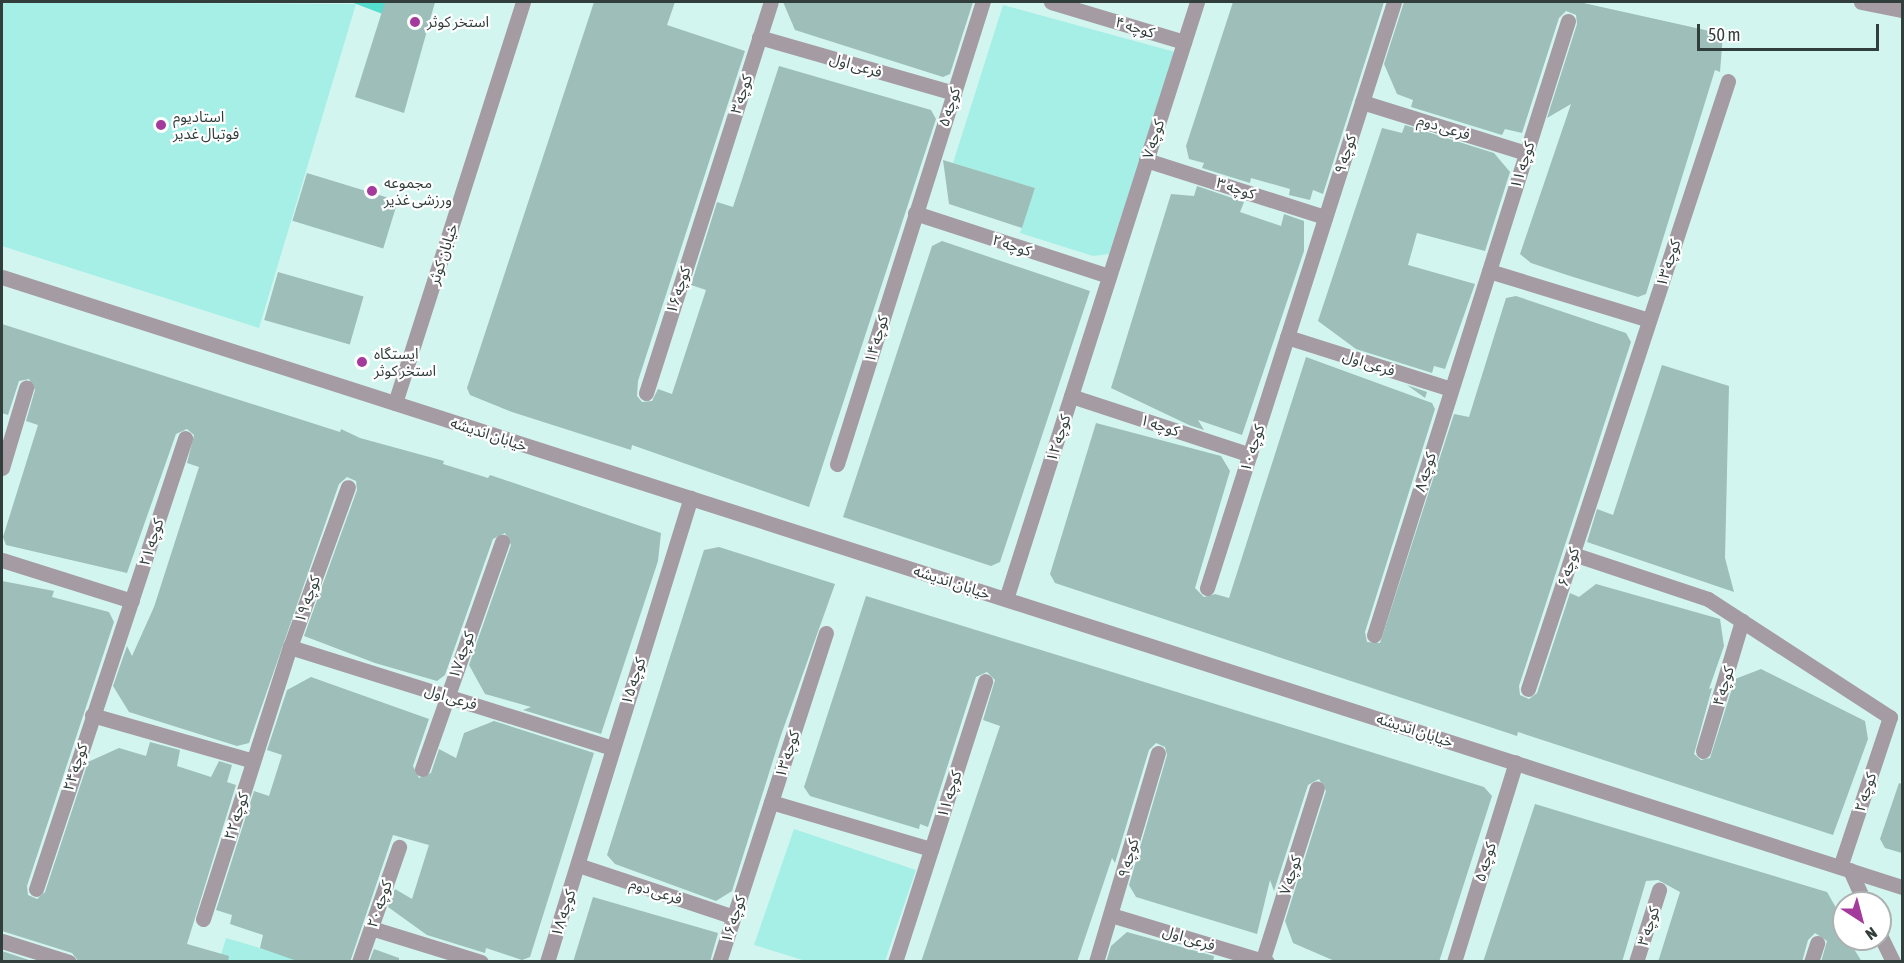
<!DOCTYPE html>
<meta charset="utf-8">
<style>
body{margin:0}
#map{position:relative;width:1904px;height:963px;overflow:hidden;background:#d3f5f0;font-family:"Asap Condensed","Noto Sans Arabic",sans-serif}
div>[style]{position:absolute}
.green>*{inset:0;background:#a5efe6}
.water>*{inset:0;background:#55ddd0}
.building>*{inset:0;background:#9dbeb9;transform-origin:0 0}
.minor>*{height:15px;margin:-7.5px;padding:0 7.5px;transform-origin:7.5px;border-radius:7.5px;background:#a59ba3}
.dots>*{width:16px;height:16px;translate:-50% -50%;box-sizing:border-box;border:3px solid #fff;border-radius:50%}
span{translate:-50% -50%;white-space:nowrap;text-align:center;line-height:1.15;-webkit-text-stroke:4.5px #fff;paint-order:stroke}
.poi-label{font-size:15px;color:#313e3c}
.left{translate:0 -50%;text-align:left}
.street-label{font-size:15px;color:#313e3c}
.frame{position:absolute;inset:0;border:3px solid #313e3c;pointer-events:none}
.north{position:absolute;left:1832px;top:891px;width:60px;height:60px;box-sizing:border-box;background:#fff;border:2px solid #adb2b1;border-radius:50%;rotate:144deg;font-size:16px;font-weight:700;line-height:24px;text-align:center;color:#313e3c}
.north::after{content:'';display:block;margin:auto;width:21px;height:27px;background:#a43a9b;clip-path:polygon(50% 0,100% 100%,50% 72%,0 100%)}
.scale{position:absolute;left:1697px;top:24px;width:182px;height:27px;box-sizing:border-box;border:3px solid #313e3c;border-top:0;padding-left:8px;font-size:18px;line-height:21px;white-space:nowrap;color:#313e3c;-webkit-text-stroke:4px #fff;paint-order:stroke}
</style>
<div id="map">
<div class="green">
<div style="clip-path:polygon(2px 2px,356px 4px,259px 328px,2px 246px)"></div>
<div style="clip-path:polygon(1003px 5px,1175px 52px,1109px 254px,1093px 256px,1020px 233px,1035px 188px,953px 163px)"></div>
<div style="clip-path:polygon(794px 829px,916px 870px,885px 961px,806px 961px,754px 945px)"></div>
<div style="clip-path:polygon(226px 938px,260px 948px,300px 961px,219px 962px)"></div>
</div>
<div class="water">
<div style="clip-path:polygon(351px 2px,435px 2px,425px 30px)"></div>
</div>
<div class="building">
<div style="clip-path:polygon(385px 2px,435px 2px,404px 113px,355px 97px)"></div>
<div style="clip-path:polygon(594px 2px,675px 2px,667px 25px,745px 51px,638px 381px,637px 396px,642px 402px,652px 401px,658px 389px,672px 394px,706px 290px,691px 285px,717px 202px,733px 207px,779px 66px,931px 110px,936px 119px,809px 507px,632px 445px,631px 450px,512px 412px,470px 395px,467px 388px)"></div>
<div style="clip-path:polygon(783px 2px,973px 2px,950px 74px,943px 77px,795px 30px)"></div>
<div style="clip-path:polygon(1233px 2px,1384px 2px,1323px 194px,1313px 190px,1310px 200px,1289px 195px,1290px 189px,1251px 178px,1250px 183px,1202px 168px,1204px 163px,1189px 159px,1186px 146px)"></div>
<div style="clip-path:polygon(1404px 2px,1579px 2px,1723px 34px,1720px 72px,1715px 70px,1646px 294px,1638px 297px,1570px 276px,1531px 263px,1520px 254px,1571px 104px,1547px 118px,1577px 24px,1576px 15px,1566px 11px,1559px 18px,1522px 133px,1505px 129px,1502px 135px,1411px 107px,1413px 100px,1397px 94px,1384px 64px)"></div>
<div style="clip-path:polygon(1405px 125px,1494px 153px,1510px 172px,1485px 251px,1417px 233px,1408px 265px,1475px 284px,1445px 369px,1434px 366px,1432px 373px,1356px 349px,1318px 321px,1382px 128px,1402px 133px)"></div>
<div style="clip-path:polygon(943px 160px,1035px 188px,1022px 228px,949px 204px)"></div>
<div style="left:307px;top:173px;width:95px;height:50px;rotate:17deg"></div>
<div style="clip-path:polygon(1197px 186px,1244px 202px,1240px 212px,1281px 226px,1284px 214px,1304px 221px,1304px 251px,1242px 435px,1198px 420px,1204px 430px,1189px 425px,1111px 388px,1171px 194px,1194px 196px)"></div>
<div style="clip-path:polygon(942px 241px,1090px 291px,1000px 562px,991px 566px,843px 517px,932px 246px)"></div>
<div style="left:278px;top:272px;width:89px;height:50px;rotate:16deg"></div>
<div style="clip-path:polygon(1516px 296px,1626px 333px,1631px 342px,1519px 686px,1520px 695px,1529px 699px,1537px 693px,1570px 593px,1579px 597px,1596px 584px,1720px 619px,1724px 646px,1709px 689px,1712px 688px,1694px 754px,1701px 760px,1710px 758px,1735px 679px,1761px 669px,1865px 721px,1868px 739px,1833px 835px,1518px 732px,1517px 736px,1055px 583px,1050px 574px,1096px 423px,1221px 456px,1230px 471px,1195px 588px,1204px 597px,1215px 594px,1229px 598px,1306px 357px,1432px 403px,1435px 409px,1365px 632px,1367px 642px,1380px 643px,1454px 414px,1469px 417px,1506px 298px)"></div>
<div style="clip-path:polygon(2px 324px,340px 432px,341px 429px,360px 438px,444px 461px,443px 464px,488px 478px,490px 475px,661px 533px,658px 561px,601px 734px,523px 710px,531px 707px,485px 694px,469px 665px,511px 545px,505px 533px,493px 539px,445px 675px,437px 681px,375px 663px,304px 636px,357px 490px,356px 481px,347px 477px,339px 484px,249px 743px,237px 746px,129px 712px,113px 686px,127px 646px,132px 656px,154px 607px,199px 467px,187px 463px,194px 435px,187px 429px,176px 434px,127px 573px,6px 545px,3px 537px,38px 425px,26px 421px,35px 390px,29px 379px,19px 381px,8px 415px,2px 413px)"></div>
<div style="clip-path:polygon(1662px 365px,1729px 386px,1725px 558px,1734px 592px,1587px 542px,1597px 509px,1613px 515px)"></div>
<div style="clip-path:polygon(1407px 385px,1427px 392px,1425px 398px)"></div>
<div style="clip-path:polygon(719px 547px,835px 584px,780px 738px,732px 891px,716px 901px,615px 864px,607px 855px,704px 550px)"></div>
<div style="clip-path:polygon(2px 581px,54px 591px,52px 597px,109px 612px,114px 622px,27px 886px,28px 895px,37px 899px,45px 892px,88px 762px,119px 748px,146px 756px,150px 742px,180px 750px,177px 766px,211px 777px,219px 761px,232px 765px,227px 782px,236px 785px,187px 944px,229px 956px,228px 962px,79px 962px,72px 953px,2px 931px)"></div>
<div style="clip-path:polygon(866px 596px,1484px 787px,1492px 796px,1439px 962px,1337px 962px,1293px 943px,1285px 921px,1326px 791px,1319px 779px,1308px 785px,1274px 891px,1270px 880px,1257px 934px,1136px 897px,1129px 885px,1167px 755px,1165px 747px,1156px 743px,1149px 750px,1115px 863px,1112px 858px,1077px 962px,921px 962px,1000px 726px,983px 720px,995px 680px,987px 672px,976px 677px,928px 827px,920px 824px,919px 829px,810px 796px,804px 787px)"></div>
<div style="clip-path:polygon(311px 677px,429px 719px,413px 766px,419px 778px,431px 773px,439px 749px,456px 758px,464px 733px,494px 721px,594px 753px,530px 957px,522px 960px,486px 948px,485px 953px,427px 935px,388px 907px,395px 889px,412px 899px,429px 845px,393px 835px,350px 962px,300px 962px,260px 948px,263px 935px,230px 924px,232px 915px,216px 910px,254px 791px,269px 796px,282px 755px,267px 750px,287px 690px)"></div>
<div style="clip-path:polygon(1899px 783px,1902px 784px,1902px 853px,1885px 848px,1880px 839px)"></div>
<div style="clip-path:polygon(1535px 804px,1827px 892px,1839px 913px,1844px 939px,1848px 939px,1862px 962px,1821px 962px,1827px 941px,1815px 933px,1808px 940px,1802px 962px,1658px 962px,1680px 892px,1658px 880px,1646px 881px,1622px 962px,1483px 962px)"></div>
<div style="clip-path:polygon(593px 897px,718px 933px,710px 962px,573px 962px)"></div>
<div style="clip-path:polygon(1127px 932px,1214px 956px,1213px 962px,1106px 962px,1111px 946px)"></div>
<div style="clip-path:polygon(374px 949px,399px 958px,399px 962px,369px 962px)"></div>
<div style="clip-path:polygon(2px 951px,35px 962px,2px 962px)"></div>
</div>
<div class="minor">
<div style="left:1051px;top:2px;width:139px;rotate:16.7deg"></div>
<div style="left:1861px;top:2px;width:42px;rotate:11deg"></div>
<div style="left:759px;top:37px;width:203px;rotate:16deg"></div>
<div style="left:1362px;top:102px;width:172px;rotate:17.3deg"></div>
<div style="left:1146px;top:160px;width:188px;rotate:17.7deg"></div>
<div style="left:915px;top:213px;width:204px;rotate:18deg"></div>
<div style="left:1489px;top:271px;width:167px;rotate:17deg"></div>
<div style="left:2px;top:277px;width:1996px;rotate:17.8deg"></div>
<div style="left:1287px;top:337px;width:172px;rotate:17.6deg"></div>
<div style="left:646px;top:393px;width:410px;rotate:-72.3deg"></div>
<div style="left:1071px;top:396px;width:188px;rotate:18.2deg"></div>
<div style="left:395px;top:403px;width:421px;rotate:-72.3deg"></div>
<div style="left:837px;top:464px;width:485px;rotate:-72.5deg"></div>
<div style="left:2px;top:468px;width:84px;rotate:-73.3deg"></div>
<div style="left:1573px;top:554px;width:142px;rotate:18.4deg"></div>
<div style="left:1708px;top:599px;width:217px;rotate:33deg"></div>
<div style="left:1890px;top:717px;width:158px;rotate:108.4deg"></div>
<div style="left:2px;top:560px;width:136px;rotate:17.5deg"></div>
<div style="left:1207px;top:588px;width:615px;rotate:-72.3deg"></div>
<div style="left:1006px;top:599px;width:627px;rotate:-72.26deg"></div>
<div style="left:1374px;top:635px;width:644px;rotate:-72.47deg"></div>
<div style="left:290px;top:647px;width:337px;rotate:17.4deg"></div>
<div style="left:1528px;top:689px;width:640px;rotate:-71.79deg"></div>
<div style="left:92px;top:715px;width:167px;rotate:15.9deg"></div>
<div style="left:1703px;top:751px;width:136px;rotate:-73.3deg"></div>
<div style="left:422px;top:769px;width:241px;rotate:-70.6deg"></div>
<div style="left:771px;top:802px;width:167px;rotate:16.4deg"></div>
<div style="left:578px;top:865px;width:164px;rotate:18.4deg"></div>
<div style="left:1850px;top:870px;width:36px;rotate:66deg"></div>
<div style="left:36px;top:889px;width:475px;rotate:-71.7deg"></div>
<div style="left:1111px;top:915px;width:163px;rotate:16.8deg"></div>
<div style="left:203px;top:919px;width:286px;rotate:-72.3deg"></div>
<div style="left:290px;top:647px;width:170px;rotate:-70.1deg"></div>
<div style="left:371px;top:928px;width:115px;rotate:17.2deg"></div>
<div style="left:1880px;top:935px;width:30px;rotate:64deg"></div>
<div style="left:2px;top:941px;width:70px;rotate:17.4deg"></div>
<div style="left:359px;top:962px;width:122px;rotate:-70.8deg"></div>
<div style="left:547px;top:962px;width:486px;rotate:-72.8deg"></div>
<div style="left:719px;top:962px;width:346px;rotate:-72deg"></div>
<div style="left:895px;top:962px;width:295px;rotate:-72.2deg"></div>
<div style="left:1096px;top:962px;width:218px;rotate:-73.5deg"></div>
<div style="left:1262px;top:962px;width:182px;rotate:-72.5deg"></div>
<div style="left:1454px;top:962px;width:209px;rotate:-72.8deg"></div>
<div style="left:1636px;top:962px;width:76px;rotate:-72.3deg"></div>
<div style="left:1811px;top:962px;width:20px;rotate:-72deg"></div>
</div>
<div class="dots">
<div style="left:415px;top:22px;background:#a43a9b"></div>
<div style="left:161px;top:125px;background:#a43a9b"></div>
<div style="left:372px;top:191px;background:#a43a9b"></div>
<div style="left:362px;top:362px;background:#a43a9b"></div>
</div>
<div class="poi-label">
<span class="left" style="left:427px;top:22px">استخر کوثر</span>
<span class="left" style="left:173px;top:125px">استادیوم<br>فوتبال غدیر</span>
<span class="left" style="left:384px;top:191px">مجموعه<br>ورزشی غذیر</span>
<span class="left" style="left:374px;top:362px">ایستگاه<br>استخر کوثر</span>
</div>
<div class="street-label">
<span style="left:1135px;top:27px;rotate:17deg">کوچه ۴</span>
<span style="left:856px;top:65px;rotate:16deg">فرعی اول</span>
<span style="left:741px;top:94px;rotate:-72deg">کوچه ۳</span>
<span style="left:949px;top:107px;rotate:-72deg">کوچه ۵</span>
<span style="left:1444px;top:127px;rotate:17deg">فرعی دوم</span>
<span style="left:1153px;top:139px;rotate:-72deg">کوچه ۷</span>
<span style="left:1345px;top:154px;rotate:-72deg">کوچه ۹</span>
<span style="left:1522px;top:165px;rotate:-72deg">کوچه ۱۱</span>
<span style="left:1236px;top:188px;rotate:18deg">کوچه ۳</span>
<span style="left:1012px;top:245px;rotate:18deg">کوچه ۲</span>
<span style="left:443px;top:254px;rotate:-72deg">خیابان کوثر</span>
<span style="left:1668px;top:263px;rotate:-72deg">کوچه ۱۳</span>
<span style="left:678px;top:290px;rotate:-72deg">کوچه ۱۶</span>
<span style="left:876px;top:339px;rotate:-73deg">کوچه ۱۴</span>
<span style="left:1369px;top:363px;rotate:18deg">فرعی اول</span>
<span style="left:1160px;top:425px;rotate:18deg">کوچه ۱</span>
<span style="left:489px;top:434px;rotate:18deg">خیابان اندیشه</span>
<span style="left:1058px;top:438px;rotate:-72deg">کوچه ۱۲</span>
<span style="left:1252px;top:448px;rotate:-72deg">کوچه ۱۰</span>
<span style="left:1425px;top:472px;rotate:-73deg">کوچه ۸</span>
<span style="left:151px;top:542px;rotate:-72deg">کوچه ۲۱</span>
<span style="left:1568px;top:567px;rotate:-72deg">کوچه ۶</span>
<span style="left:952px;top:582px;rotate:18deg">خیابان اندیشه</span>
<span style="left:307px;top:599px;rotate:-70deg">کوچه ۱۹</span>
<span style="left:461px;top:655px;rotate:-70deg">کوچه ۱۷</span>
<span style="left:633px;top:681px;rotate:-72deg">کوچه ۱۵</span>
<span style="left:1723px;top:686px;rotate:-73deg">کوچه ۴</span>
<span style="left:451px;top:697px;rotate:17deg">فرعی اول</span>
<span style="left:1415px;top:730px;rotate:18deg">خیابان اندیشه</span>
<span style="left:787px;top:754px;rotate:-72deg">کوچه ۱۳</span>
<span style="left:75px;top:767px;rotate:-72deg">کوچه ۲۴</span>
<span style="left:1865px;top:792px;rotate:-72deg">کوچه ۲</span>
<span style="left:949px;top:794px;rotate:-72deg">کوچه ۱۱</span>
<span style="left:236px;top:816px;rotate:-72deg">کوچه ۲۲</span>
<span style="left:1128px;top:858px;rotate:-74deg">کوچه ۹</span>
<span style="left:1485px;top:862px;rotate:-73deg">کوچه ۵</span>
<span style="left:1290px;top:875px;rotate:-72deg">کوچه ۷</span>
<span style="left:656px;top:891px;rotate:18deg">فرعی دوم</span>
<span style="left:379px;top:904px;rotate:-71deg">کوچه ۲۰</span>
<span style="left:563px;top:913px;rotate:-72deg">کوچه ۱۸</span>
<span style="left:733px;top:919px;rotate:-72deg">کوچه ۱۶</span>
<span style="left:1648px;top:926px;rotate:-72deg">کوچه ۳</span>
<span style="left:1189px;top:938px;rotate:17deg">فرعی اول</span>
</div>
<div class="frame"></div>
<div class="north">N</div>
<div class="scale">50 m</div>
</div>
